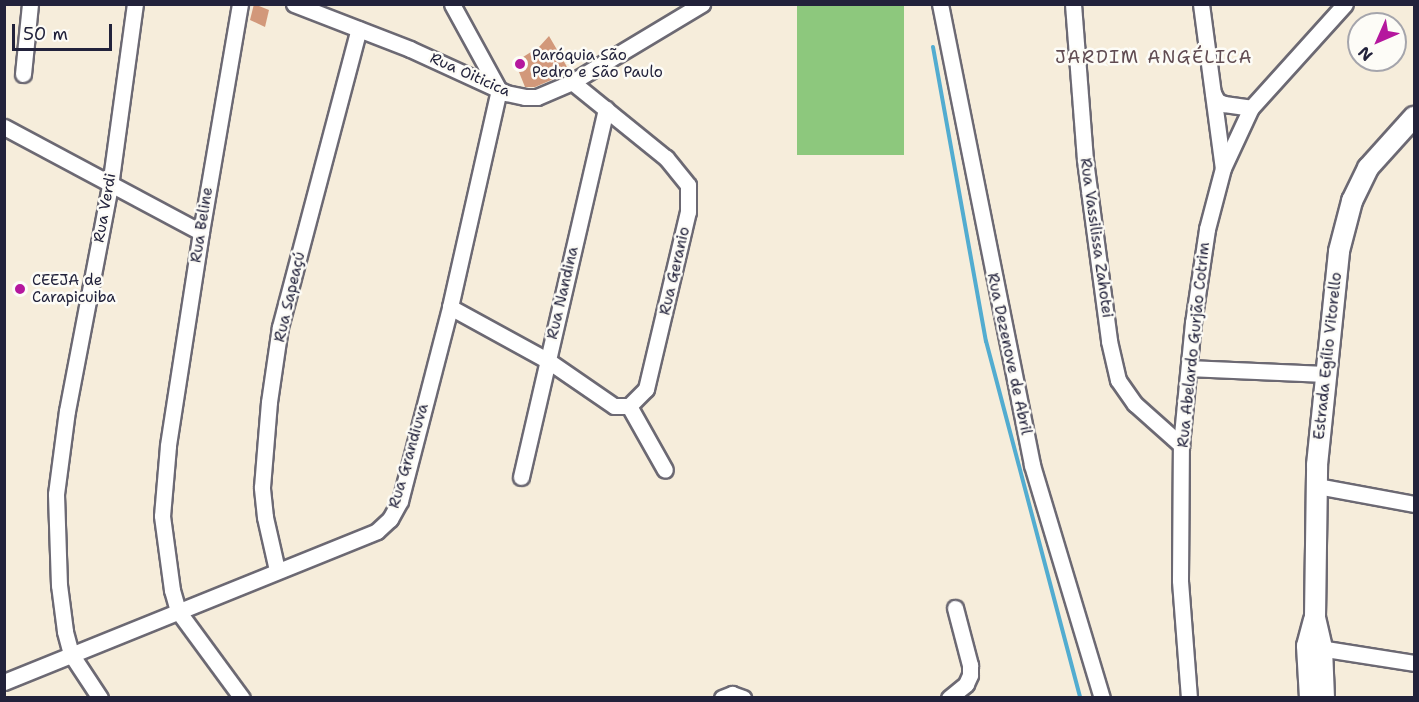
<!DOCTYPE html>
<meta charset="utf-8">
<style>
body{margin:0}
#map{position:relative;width:1419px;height:702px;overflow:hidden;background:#f6eddb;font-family:"Shantell Sans",sans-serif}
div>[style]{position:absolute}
.green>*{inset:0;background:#8dc87d;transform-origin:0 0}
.stream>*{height:4px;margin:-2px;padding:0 2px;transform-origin:2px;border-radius:2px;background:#52acd0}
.building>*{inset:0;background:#d2987a}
.roads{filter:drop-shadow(2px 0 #6c6973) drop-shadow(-2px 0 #6c6973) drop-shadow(0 2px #6c6973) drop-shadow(0 -2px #6c6973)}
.minor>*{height:15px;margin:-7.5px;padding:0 7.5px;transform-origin:7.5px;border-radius:7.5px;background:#fff}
.tertiary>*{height:20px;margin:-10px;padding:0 10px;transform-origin:10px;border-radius:10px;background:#fff}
.dots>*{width:16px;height:16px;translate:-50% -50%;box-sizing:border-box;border:3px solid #fdfcf7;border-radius:50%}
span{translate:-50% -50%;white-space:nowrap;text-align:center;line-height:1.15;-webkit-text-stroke:5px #fdfcf7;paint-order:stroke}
.poi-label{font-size:15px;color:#22223b}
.left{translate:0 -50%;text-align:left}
.street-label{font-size:15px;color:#22223b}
.quarter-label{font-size:18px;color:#604b51;letter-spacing:1.5px}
.frame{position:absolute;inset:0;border:6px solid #22223b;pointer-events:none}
.north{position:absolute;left:1347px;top:12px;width:60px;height:60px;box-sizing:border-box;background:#fdfcf7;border:2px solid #a5a5ac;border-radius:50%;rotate:225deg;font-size:16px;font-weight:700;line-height:24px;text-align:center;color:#22223b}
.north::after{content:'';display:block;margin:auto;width:21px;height:27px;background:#b5179e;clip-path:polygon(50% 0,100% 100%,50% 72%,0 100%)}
.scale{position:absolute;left:12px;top:24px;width:100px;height:27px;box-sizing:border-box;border:3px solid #22223b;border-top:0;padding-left:8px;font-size:18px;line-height:21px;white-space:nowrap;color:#22223b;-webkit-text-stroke:4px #fdfcf7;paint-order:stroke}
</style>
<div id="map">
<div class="green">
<div style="left:797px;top:5px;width:107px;height:150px"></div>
</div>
<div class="stream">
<div style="left:933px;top:47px;width:299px;rotate:79.8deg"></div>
<div style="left:986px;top:341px;width:369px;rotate:75.2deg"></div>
</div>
<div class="building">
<div style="clip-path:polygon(254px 4px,269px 10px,265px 27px,250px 20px)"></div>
<div style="clip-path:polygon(549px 36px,570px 72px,535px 87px,525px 87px,515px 62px,539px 47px)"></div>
</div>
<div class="roads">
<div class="minor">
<div style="left:240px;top:4px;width:231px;rotate:99.7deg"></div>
<div style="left:201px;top:232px;width:217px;rotate:98.8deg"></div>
<div style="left:168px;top:446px;width:70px;rotate:94.9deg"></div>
<div style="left:162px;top:516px;width:75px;rotate:82.3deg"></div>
<div style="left:172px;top:590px;width:22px;rotate:74deg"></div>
<div style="left:178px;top:611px;width:108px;rotate:53.7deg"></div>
<div style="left:294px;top:4px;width:124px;rotate:21.2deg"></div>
<div style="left:410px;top:49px;width:106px;rotate:24.6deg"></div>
<div style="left:506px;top:93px;width:19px;rotate:12deg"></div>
<div style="left:525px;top:97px;width:12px"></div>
<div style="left:537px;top:97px;width:38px;rotate:-23deg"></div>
<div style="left:572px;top:82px;width:152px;rotate:-31deg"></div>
<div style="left:940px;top:4px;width:470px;rotate:78.7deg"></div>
<div style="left:1032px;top:465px;width:243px;rotate:73.3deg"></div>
<div style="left:1073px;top:4px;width:156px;rotate:85.6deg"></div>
<div style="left:1085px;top:160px;width:183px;rotate:82.4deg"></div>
<div style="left:1109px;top:341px;width:40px;rotate:77deg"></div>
<div style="left:1118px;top:380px;width:29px;rotate:55deg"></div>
<div style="left:1135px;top:404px;width:62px;rotate:41.7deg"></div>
<div style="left:1201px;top:4px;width:165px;rotate:82.4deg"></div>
<div style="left:23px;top:74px;width:70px;rotate:-84.3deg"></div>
<div style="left:1213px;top:93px;width:9px;rotate:63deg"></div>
<div style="left:1217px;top:101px;width:8px;rotate:23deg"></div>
<div style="left:1224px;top:104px;width:27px;rotate:8deg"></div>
<div style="left:4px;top:127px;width:223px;rotate:28.1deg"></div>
<div style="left:450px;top:307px;width:111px;rotate:28.7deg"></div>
<div style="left:547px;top:360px;width:81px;rotate:34.5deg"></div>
<div style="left:614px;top:406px;width:15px"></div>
<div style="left:629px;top:406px;width:24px;rotate:-45deg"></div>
<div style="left:646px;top:389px;width:182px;rotate:-76.7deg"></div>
<div style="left:688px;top:212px;width:27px;rotate:-90deg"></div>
<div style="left:688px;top:185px;width:35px;rotate:-129deg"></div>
<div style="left:666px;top:158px;width:121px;rotate:-141deg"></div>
<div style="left:1189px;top:368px;width:135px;rotate:2.5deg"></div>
<div style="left:629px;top:406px;width:73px;rotate:60.6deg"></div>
<div style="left:521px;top:477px;width:378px;rotate:-77deg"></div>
<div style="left:1317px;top:486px;width:99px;rotate:10.5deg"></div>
<div style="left:277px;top:570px;width:54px;rotate:-102.8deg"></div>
<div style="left:265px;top:517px;width:30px;rotate:-96deg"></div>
<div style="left:262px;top:487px;width:85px;rotate:-85.3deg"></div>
<div style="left:269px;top:402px;width:76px;rotate:-81.7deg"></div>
<div style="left:280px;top:327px;width:308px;rotate:-75.2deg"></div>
<div style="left:1313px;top:647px;width:102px;rotate:9deg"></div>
<div style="left:4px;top:682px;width:402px;rotate:-22deg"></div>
<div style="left:377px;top:531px;width:18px;rotate:-43deg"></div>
<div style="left:390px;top:519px;width:21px;rotate:-61deg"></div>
<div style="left:400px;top:501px;width:200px;rotate:-75.5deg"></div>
<div style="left:450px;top:307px;width:222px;rotate:-77.3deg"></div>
<div style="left:499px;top:90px;width:98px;rotate:-118.7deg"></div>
<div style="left:100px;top:698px;width:53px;rotate:-123.4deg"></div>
<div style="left:71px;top:654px;width:24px;rotate:-105deg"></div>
<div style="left:65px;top:631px;width:46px;rotate:-97.4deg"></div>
<div style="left:59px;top:585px;width:91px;rotate:-91.9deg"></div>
<div style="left:56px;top:494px;width:84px;rotate:-82.5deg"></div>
<div style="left:67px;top:411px;width:229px;rotate:-79.2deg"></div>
<div style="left:110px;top:186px;width:184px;rotate:-82.2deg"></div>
<div style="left:722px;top:698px;width:11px;rotate:-22deg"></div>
<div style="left:732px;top:694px;width:12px;rotate:20deg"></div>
<div style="left:949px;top:698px;width:22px;rotate:-39deg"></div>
<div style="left:966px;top:684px;width:10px;rotate:-66deg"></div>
<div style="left:970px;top:675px;width:10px;rotate:-90deg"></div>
<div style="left:970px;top:665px;width:59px;rotate:-104.7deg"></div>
<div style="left:1189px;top:698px;width:118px;rotate:-94.4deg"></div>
<div style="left:1180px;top:580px;width:135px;rotate:-89.6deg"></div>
<div style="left:1181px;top:445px;width:123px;rotate:-84.4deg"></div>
<div style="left:1193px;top:323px;width:95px;rotate:-81.5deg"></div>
<div style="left:1207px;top:229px;width:63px;rotate:-75.3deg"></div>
<div style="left:1223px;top:168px;width:66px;rotate:-65deg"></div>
<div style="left:1251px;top:108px;width:140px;rotate:-47.9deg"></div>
</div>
<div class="tertiary">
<div style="left:1310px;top:698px;width:52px;rotate:-93.3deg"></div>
<div style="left:1307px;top:646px;width:27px;rotate:-75deg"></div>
<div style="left:1324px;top:698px;width:50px;rotate:-92.3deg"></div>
<div style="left:1322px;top:648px;width:32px;rotate:-103deg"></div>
<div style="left:1315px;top:617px;width:152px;rotate:-89.2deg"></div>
<div style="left:1317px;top:465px;width:215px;rotate:-84.1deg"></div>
<div style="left:1339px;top:251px;width:52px;rotate:-75.4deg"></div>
<div style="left:1352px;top:201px;width:37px;rotate:-64deg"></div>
<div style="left:1368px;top:168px;width:69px;rotate:-48deg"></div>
</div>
</div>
<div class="dots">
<div style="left:520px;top:64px;background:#b5179e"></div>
<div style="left:20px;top:289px;background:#b5179e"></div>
</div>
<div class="poi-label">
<span class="left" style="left:532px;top:64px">Paróquia São<br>Pedro e São Paulo</span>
<span class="left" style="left:32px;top:289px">CEEJA de<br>Carapicuiba</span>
</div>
<div class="street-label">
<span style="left:470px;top:75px;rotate:24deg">Rua Oiticica</span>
<span style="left:105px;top:208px;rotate:-80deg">Rua Verdi</span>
<span style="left:202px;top:225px;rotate:-81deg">Rua Beline</span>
<span style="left:1096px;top:238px;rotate:82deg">Rua Vassilissa Zahotei</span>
<span style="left:675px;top:271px;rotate:-77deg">Rua Geranio</span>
<span style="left:563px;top:293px;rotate:-77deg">Rua Nandina</span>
<span style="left:290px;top:297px;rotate:-77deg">Rua Sapeaçú</span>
<span style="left:1194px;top:345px;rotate:-84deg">Rua Abelardo Gurjão Cotrim</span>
<span style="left:1009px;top:354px;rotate:78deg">Rua Dezenove de Abril</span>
<span style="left:1328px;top:356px;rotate:-84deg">Estrada Egílio Vitorello</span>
<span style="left:409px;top:456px;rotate:-74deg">Rua Grandiuva</span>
</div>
<div class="quarter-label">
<span style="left:1154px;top:57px">JARDIM ANGÉLICA</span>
</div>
<div class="frame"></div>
<div class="north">N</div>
<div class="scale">50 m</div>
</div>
